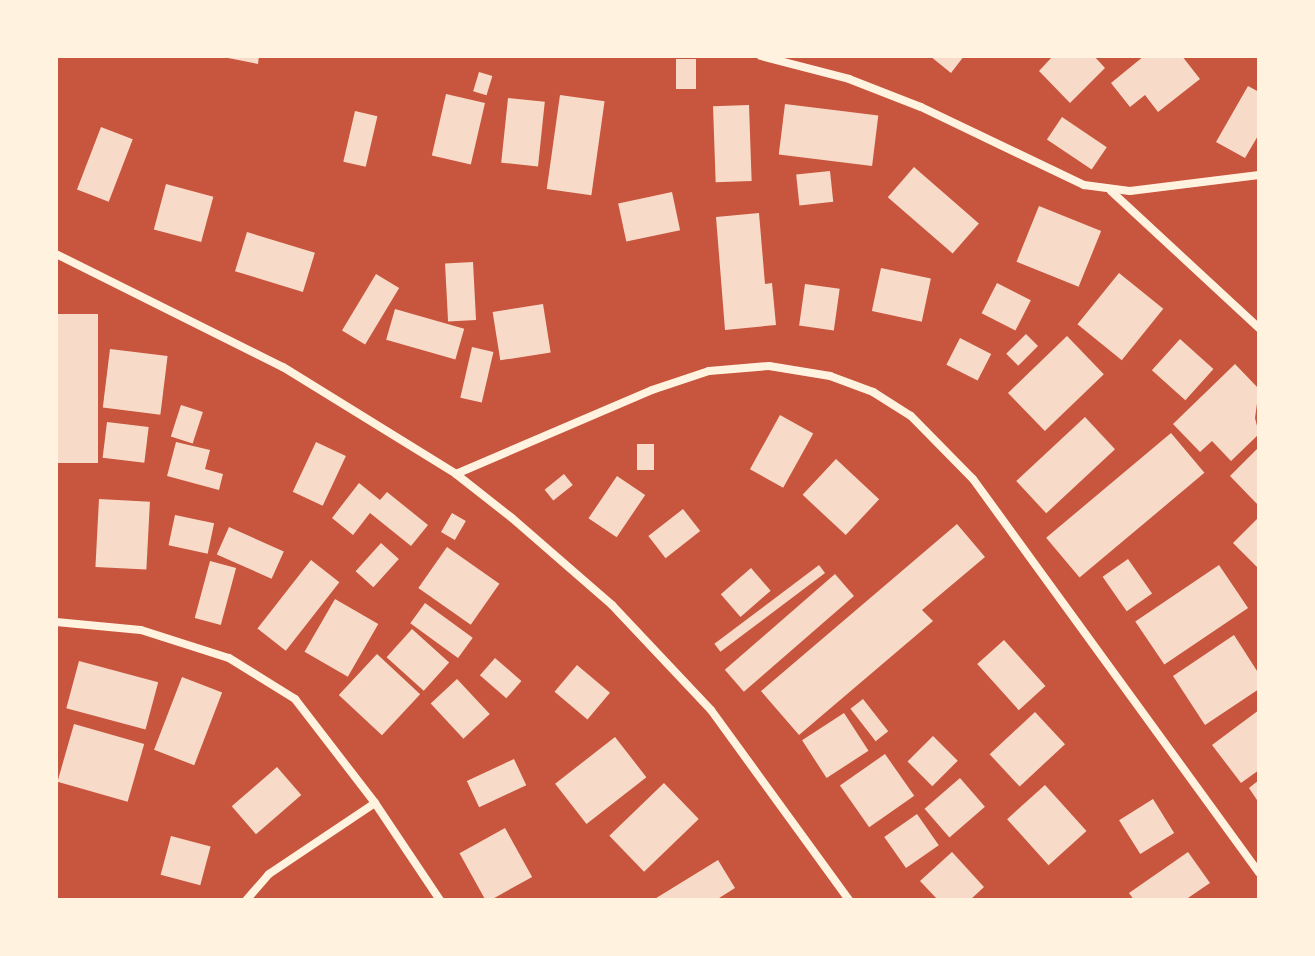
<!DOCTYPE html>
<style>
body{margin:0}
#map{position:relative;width:1315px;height:956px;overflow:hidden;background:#c8553d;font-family:Raleway,sans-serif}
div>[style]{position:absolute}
.building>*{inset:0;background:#f7dbc8;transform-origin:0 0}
.minor>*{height:8px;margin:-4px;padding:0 4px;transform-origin:4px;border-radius:4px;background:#fff3e0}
span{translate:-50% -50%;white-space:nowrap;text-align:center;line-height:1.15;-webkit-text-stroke:6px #fff3e0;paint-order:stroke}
.frame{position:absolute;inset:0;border:58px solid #fff3e0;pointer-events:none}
</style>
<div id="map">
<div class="building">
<div style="clip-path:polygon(218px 56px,259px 56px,258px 64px)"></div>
<div style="clip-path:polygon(930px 56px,964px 56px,951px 73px)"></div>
<div style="clip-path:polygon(1053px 56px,1094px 56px,1105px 68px,1070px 103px,1039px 71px)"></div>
<div style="clip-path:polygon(1144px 56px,1182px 56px,1200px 79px,1158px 112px,1145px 95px,1130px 107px,1111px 83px)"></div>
<div style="left:676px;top:59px;width:20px;height:30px"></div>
<div style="left:479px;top:72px;width:14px;height:20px;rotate:17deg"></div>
<div style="clip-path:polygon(1248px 86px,1259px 92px,1259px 134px,1245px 158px,1216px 142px)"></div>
<div style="left:446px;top:94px;width:40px;height:63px;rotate:13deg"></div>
<div style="left:560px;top:95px;width:45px;height:95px;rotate:8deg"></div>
<div style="left:508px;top:98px;width:37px;height:65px;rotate:6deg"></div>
<div style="left:785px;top:104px;width:94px;height:51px;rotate:7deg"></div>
<div style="left:749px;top:105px;width:76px;height:36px;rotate:88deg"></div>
<div style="left:355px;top:111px;width:23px;height:52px;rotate:13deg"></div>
<div style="left:1062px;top:117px;width:54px;height:27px;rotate:34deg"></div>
<div style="left:101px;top:127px;width:34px;height:67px;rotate:21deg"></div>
<div style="left:914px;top:167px;width:86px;height:40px;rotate:41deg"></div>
<div style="left:830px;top:171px;width:31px;height:34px;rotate:84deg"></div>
<div style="left:166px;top:184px;width:49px;height:47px;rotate:15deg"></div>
<div style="left:672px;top:192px;width:39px;height:55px;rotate:78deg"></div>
<div style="left:1039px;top:206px;width:67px;height:60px;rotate:22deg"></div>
<div style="clip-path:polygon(759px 213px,765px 284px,772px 283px,776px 325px,725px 330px,716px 217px)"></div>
<div style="left:247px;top:232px;width:71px;height:41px;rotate:17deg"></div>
<div style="left:473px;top:262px;width:58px;height:28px;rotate:87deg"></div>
<div style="left:881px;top:268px;width:51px;height:44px;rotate:12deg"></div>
<div style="left:1119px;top:273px;width:57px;height:66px;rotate:39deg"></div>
<div style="left:376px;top:274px;width:27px;height:66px;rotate:31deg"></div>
<div style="left:997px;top:283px;width:38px;height:34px;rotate:27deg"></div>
<div style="left:805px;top:284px;width:35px;height:42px;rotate:8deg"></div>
<div style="left:543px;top:304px;width:49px;height:51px;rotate:81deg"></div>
<div style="left:395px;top:309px;width:72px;height:32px;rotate:16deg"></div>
<div style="left:56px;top:314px;width:42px;height:149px"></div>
<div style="left:1026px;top:334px;width:17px;height:28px;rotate:45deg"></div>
<div style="left:1067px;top:336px;width:53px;height:82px;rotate:46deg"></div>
<div style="left:960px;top:338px;width:35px;height:30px;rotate:27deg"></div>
<div style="left:1180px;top:339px;width:45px;height:42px;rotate:42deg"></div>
<div style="left:472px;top:347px;width:22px;height:52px;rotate:13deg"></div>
<div style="left:110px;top:349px;width:58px;height:59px;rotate:7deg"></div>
<div style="clip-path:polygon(1235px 364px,1259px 389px,1255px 418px,1259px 434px,1231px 461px,1212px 441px,1200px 452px,1173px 424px)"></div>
<div style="left:181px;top:405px;width:23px;height:33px;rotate:18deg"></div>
<div style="left:780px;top:415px;width:38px;height:62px;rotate:29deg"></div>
<div style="left:1085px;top:417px;width:44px;height:94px;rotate:47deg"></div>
<div style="left:107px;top:422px;width:42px;height:36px;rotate:7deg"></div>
<div style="left:1171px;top:433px;width:52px;height:163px;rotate:50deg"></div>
<div style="clip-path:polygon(176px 442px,210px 450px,205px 469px,223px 474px,219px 490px,167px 476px)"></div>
<div style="left:316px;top:442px;width:33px;height:55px;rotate:25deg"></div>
<div style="left:637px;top:444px;width:17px;height:26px"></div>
<div style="clip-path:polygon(1259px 447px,1259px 506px,1230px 476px)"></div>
<div style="left:836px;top:459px;width:59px;height:49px;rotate:43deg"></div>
<div style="left:564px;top:474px;width:14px;height:25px;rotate:51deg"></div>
<div style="left:617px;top:476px;width:34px;height:51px;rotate:34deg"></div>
<div style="clip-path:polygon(359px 483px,380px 500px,387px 492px,428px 525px,411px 546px,370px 513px,353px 535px,332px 518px)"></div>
<div style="left:99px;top:499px;width:51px;height:68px;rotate:3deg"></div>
<div style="left:683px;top:509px;width:28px;height:44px;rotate:52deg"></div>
<div style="left:452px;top:513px;width:16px;height:22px;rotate:30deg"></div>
<div style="left:175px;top:515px;width:40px;height:31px;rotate:12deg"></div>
<div style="clip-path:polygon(1259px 517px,1259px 569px,1233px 543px)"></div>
<div style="clip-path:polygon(957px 524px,985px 557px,922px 610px,933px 621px,799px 735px,761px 691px)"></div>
<div style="left:229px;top:527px;width:60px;height:30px;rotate:24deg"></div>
<div style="left:381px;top:543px;width:24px;height:38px;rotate:42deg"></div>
<div style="left:447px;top:547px;width:64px;height:50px;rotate:35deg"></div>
<div style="left:1128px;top:559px;width:42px;height:31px;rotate:55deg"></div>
<div style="left:311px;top:560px;width:36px;height:87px;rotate:38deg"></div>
<div style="left:210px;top:561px;width:27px;height:59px;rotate:15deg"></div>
<div style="left:819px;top:565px;width:10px;height:131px;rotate:53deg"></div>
<div style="left:1219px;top:565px;width:52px;height:101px;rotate:56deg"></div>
<div style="left:751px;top:568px;width:30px;height:40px;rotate:49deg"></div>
<div style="left:835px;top:574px;width:29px;height:146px;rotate:49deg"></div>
<div style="left:335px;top:599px;width:50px;height:61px;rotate:30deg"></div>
<div style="left:425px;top:603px;width:59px;height:25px;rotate:36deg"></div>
<div style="left:412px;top:629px;width:50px;height:38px;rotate:42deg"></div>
<div style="clip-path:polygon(1234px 635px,1259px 674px,1259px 689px,1205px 725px,1173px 676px)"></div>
<div style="left:1004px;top:640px;width:62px;height:36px;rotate:48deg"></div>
<div style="left:377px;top:654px;width:59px;height:56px;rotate:43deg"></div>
<div style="left:495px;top:658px;width:35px;height:23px;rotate:41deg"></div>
<div style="left:79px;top:661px;width:82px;height:49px;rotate:15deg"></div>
<div style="left:577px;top:665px;width:43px;height:35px;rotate:40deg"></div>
<div style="left:182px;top:677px;width:43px;height:78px;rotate:21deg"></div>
<div style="left:457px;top:679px;width:48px;height:36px;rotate:47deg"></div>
<div style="left:863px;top:699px;width:41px;height:16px;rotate:52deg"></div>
<div style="clip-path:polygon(1259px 710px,1259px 770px,1241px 783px,1212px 745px)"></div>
<div style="left:1035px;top:712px;width:44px;height:62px;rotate:47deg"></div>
<div style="left:844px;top:713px;width:45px;height:50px;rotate:57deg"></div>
<div style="left:74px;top:724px;width:73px;height:60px;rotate:16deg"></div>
<div style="left:933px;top:736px;width:35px;height:36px;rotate:45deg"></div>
<div style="left:615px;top:737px;width:51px;height:76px;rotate:52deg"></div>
<div style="left:885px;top:754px;width:51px;height:55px;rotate:55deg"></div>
<div style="left:514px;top:759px;width:29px;height:52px;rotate:65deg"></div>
<div style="left:277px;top:767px;width:37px;height:60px;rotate:49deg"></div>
<div style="left:960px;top:778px;width:38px;height:47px;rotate:49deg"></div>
<div style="clip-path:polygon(1259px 780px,1259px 803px,1249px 788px)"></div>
<div style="left:664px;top:783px;width:50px;height:76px;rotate:46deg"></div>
<div style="left:1045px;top:785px;width:62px;height:51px;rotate:48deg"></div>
<div style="left:1153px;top:799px;width:40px;height:40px;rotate:58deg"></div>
<div style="left:917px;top:814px;width:38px;height:40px;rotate:55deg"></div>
<div style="left:505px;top:828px;width:56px;height:52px;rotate:61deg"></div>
<div style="left:171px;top:836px;width:41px;height:40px;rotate:15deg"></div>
<div style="clip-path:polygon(952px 852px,984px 887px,970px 900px,938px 900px,920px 881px)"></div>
<div style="clip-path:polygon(1188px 852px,1210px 883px,1185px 900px,1134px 900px,1129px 893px)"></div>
<div style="clip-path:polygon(718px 860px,735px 888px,716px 900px,653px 900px)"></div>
</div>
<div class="minor">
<div style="left:761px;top:56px;width:91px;rotate:14.6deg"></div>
<div style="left:849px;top:79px;width:77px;rotate:21.3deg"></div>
<div style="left:921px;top:107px;width:181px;rotate:25.6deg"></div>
<div style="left:1084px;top:185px;width:46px;rotate:7.4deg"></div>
<div style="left:1130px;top:191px;width:130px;rotate:-7.1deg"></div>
<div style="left:1111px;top:191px;width:202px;rotate:42.8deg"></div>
<div style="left:56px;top:254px;width:254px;rotate:26.5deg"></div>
<div style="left:283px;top:367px;width:203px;rotate:31.7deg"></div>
<div style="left:456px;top:474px;width:71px;rotate:38.2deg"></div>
<div style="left:512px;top:518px;width:133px;rotate:41deg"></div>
<div style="left:612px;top:605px;width:144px;rotate:46.7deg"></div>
<div style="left:711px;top:710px;width:235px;rotate:54deg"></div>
<div style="left:456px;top:474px;width:213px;rotate:-23.2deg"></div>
<div style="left:652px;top:390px;width:60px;rotate:-18.4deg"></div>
<div style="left:709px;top:371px;width:60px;rotate:-4.8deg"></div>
<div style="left:769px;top:366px;width:62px;rotate:9.3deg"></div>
<div style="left:830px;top:376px;width:46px;rotate:20.4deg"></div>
<div style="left:873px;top:392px;width:45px;rotate:32.3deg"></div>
<div style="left:911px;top:416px;width:88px;rotate:45.5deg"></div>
<div style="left:973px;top:479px;width:487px;rotate:54deg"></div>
<div style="left:56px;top:622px;width:85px;rotate:5.4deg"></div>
<div style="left:141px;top:630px;width:92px;rotate:17.7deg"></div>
<div style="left:229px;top:658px;width:78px;rotate:31.8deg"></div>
<div style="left:295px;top:699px;width:131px;rotate:52.4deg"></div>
<div style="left:375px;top:803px;width:128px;rotate:146.2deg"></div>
<div style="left:269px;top:874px;width:35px;rotate:131deg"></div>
<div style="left:375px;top:803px;width:117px;rotate:56.2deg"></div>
</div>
<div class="frame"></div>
</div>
